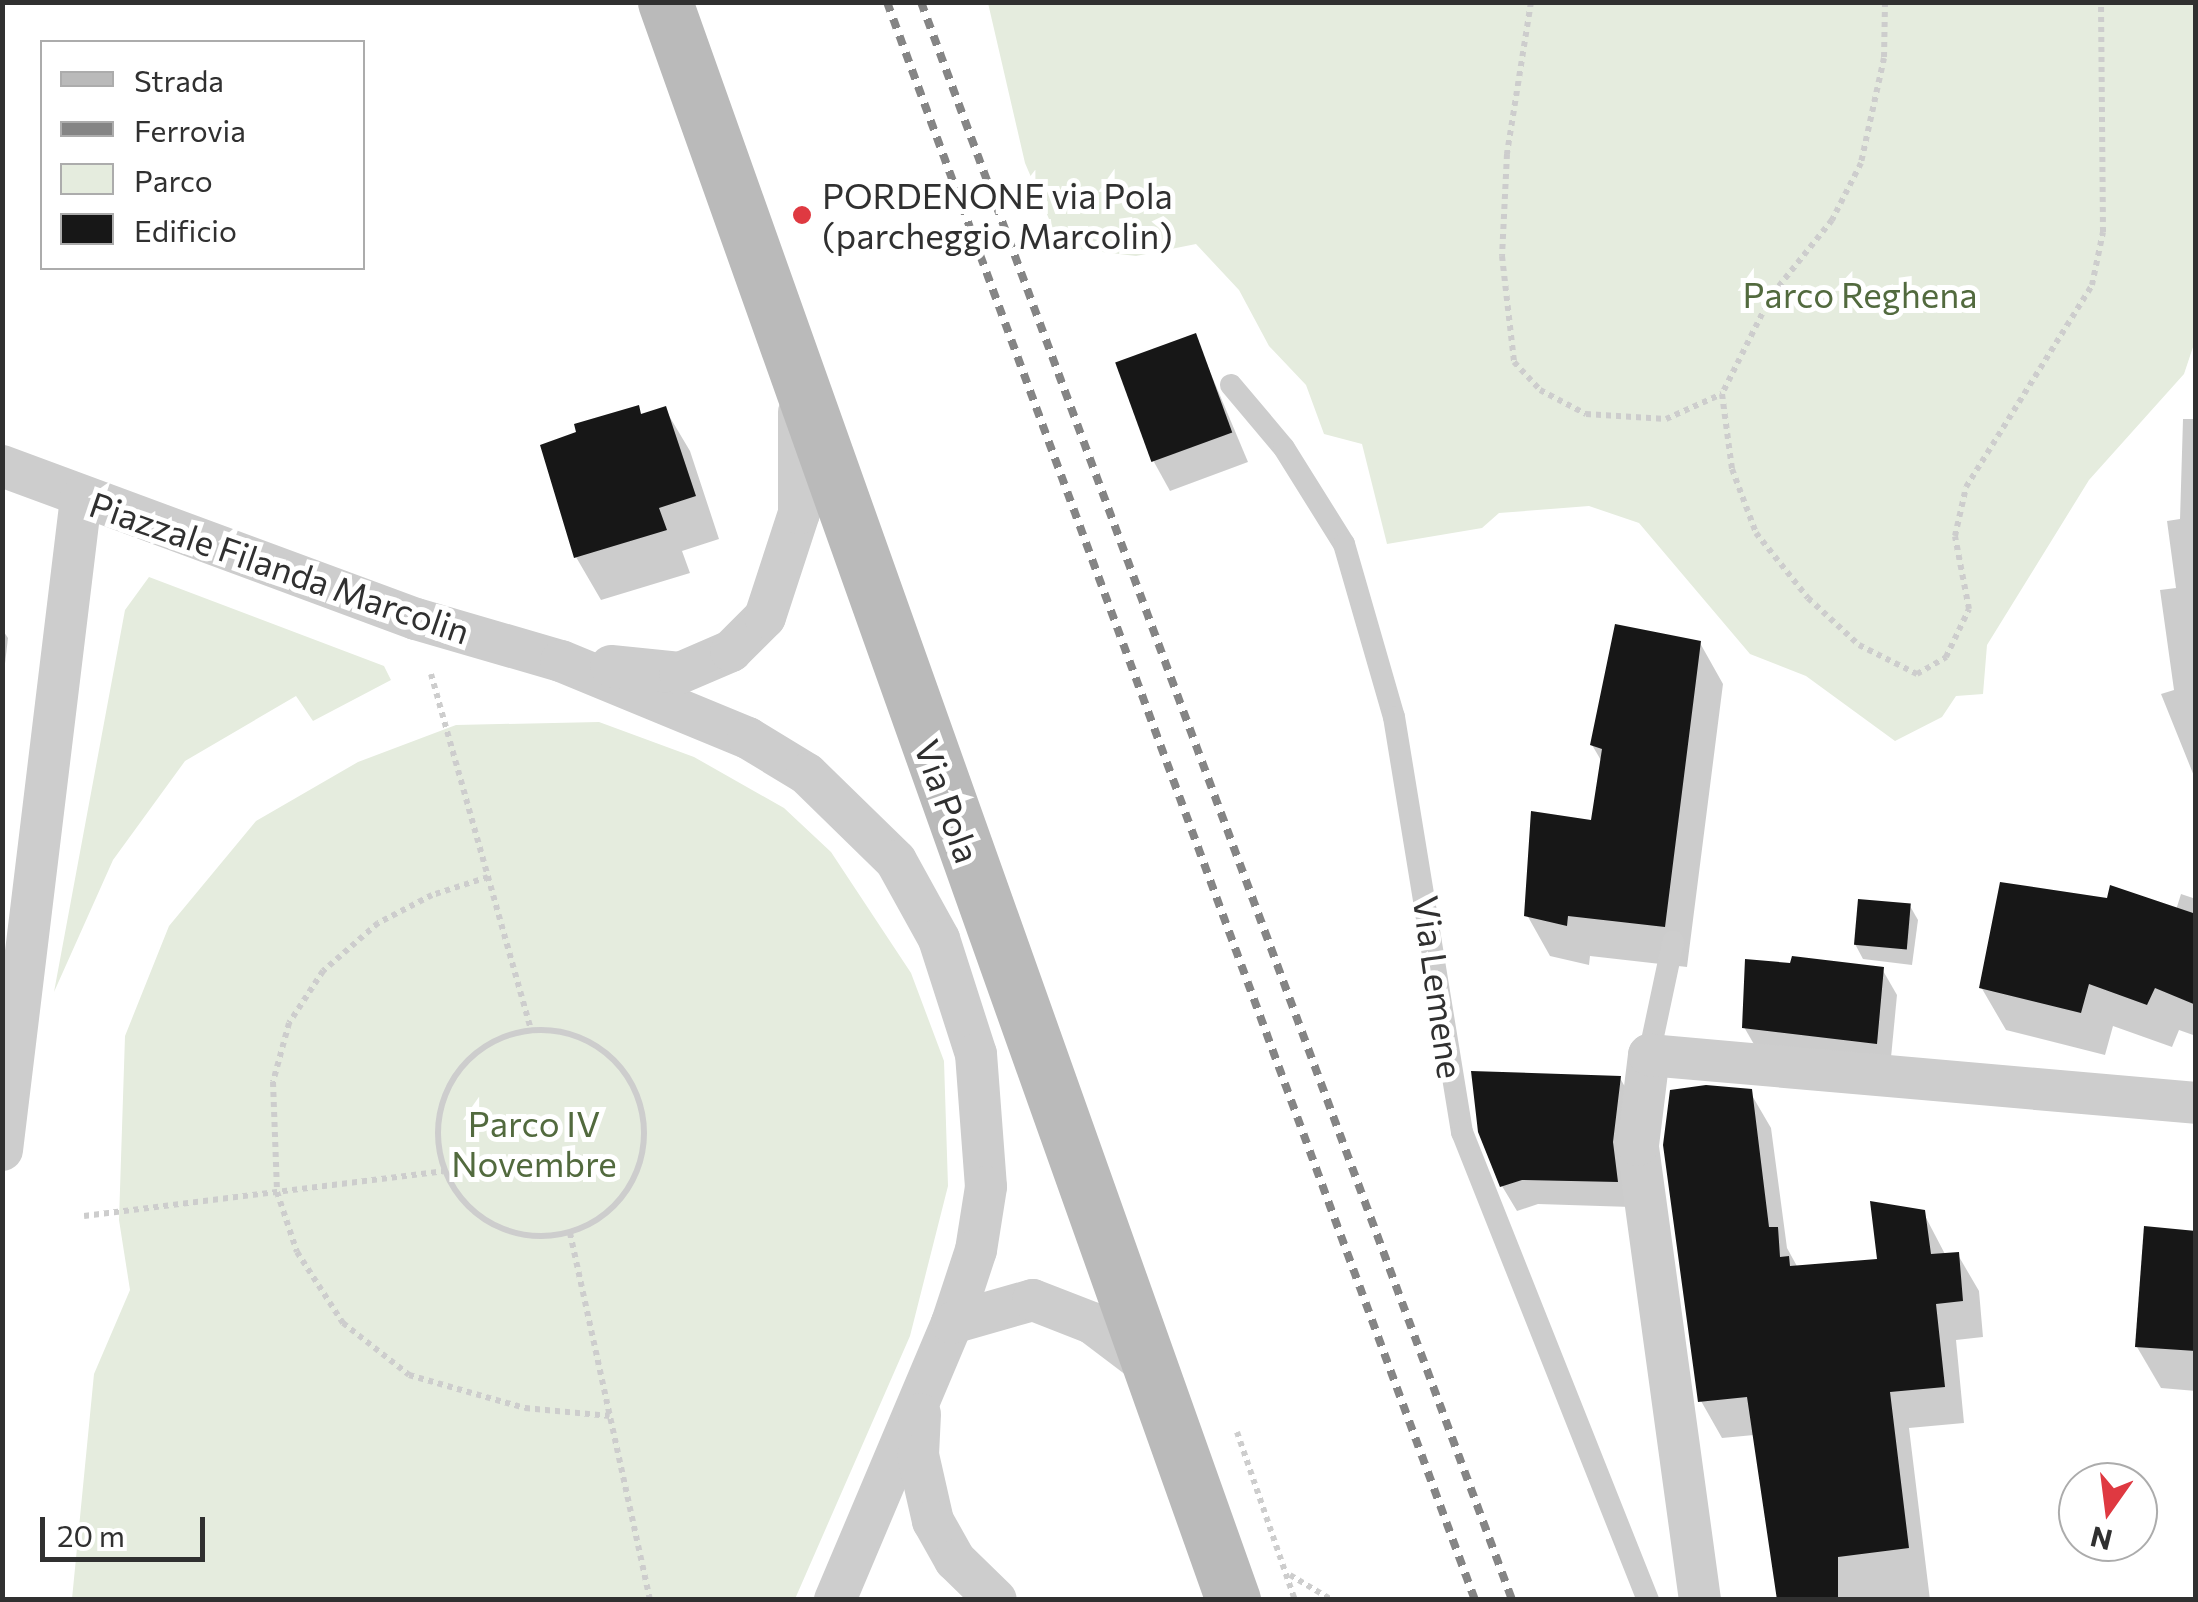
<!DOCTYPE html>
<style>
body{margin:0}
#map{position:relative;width:2198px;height:1602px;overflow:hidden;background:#fff;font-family:Commissioner,sans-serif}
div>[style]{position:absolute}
.green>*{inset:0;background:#e5ecde}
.shadow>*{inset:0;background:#0003}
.building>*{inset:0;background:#171717;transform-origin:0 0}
.path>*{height:6px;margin-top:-3px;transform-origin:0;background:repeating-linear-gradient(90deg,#cdcdcd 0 5px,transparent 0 10px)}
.path>.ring{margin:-3px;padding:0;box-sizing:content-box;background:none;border:6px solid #cdcdcd;border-radius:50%}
.lane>*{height:22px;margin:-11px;padding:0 11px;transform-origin:11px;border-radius:11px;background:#cdcdcd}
.street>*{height:42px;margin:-21px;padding:0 21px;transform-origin:21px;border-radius:21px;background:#cdcdcd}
.secondary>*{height:55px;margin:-27.5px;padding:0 27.5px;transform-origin:27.5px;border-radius:27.5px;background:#bababa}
.rail>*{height:8px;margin-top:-4px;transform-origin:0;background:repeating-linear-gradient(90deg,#858585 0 10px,transparent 0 18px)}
.dots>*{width:28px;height:28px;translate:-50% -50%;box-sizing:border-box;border:5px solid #fff;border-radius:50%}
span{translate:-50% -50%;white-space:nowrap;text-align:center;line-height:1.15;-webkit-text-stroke:10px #fff;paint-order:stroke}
.poi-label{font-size:35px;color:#303030}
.left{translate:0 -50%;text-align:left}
.park-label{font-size:35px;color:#526a3e}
.street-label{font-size:35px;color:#303030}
.frame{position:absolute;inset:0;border:5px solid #303030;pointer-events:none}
.legend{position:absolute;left:40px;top:40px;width:325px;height:230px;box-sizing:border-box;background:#fff;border:2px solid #acacac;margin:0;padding:12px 18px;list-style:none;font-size:30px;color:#303030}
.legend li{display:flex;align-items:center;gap:20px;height:50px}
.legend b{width:50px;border:2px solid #acacac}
.north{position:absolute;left:2058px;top:1462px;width:100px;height:100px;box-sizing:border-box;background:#fff;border:2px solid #acacac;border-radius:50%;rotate:194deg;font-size:28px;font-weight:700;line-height:40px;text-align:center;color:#303030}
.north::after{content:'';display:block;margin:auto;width:35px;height:45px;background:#df3941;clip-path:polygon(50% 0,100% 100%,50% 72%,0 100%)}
.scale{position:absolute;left:40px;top:1517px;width:165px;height:45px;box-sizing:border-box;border:5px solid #303030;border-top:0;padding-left:12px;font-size:30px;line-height:35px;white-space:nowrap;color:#303030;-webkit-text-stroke:8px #fff;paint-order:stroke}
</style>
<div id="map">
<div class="green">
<div style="clip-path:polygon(988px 3px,2195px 3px,2195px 341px,2184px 374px,2089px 480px,1987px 645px,1983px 694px,1956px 696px,1942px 717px,1895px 741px,1806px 676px,1750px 654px,1639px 523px,1589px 506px,1499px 513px,1482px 528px,1387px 544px,1362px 444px,1324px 434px,1306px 385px,1269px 346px,1239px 290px,1196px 244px,1136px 256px,1061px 247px,1025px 163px)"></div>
<div style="clip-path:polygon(149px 577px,384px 666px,391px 680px,313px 721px,296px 696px,185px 761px,113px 860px,54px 992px,125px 610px)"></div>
<div style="clip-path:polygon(599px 722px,694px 757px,784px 808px,831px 852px,911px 973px,944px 1061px,948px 1186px,910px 1336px,795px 1599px,72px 1599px,94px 1374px,130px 1290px,119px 1220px,125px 1036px,169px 926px,256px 821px,358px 762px,456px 725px)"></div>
</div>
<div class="shadow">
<div style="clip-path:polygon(1195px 336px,1248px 462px,1170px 491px,1154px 462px)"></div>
<div style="clip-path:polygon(665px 409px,690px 451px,719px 539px,682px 551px,690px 573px,601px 600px,576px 557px,544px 446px)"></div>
<div style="clip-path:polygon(2183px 419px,2196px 419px,2196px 781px,2161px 694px,2174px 690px,2160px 590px,2176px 588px,2167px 521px,2180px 519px)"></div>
<div style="clip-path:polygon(2px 629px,8px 638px,2px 689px)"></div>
<div style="clip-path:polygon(1700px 643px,1723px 684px,1687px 967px,1590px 956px,1589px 965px,1550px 956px,1527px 915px,1594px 822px,1602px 762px,1592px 745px)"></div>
<div style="clip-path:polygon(2181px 894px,2196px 899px,2196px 1036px,2179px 1030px,2172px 1047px,2113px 1026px,2105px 1055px,2006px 1030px,1981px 987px,2176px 910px)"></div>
<div style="clip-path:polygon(1910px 906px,1918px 920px,1912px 965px,1863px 959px,1855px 944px)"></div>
<div style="clip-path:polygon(1882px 969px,1897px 995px,1890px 1068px,1759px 1053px,1744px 1027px)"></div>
<div style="clip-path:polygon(1620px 1078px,1634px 1103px,1631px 1207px,1538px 1204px,1517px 1211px,1502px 1186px)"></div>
<div style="clip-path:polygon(1750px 1092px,1771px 1128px,1787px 1248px,1798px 1268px,1880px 1261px,1923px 1212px,1946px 1256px,1958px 1255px,1979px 1291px,1983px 1337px,1956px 1340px,1964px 1423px,1909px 1428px,1930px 1600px,1779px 1600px,1754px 1435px,1722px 1438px,1701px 1401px)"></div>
<div style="clip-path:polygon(2196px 1232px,2196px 1391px,2161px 1388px,2137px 1347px)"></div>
</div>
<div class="building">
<div style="left:1196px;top:333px;width:106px;height:86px;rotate:70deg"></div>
<div style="clip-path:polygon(639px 405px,641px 414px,666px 406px,696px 496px,659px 508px,667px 530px,574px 558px,540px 445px,576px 432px,574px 424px)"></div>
<div style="clip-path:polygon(1615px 624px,1701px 641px,1665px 927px,1568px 916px,1567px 926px,1524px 916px,1531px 811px,1591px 820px,1602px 749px,1590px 745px)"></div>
<div style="clip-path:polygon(2000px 882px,2107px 898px,2110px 885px,2196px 914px,2196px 1005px,2155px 988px,2147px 1005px,2089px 984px,2081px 1013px,1979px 988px)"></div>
<div style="left:1858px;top:899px;width:53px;height:46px;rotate:5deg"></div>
<div style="clip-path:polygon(1792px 956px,1884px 967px,1877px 1044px,1742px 1028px,1745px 959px,1790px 963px)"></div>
<div style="clip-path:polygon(1471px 1071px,1621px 1076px,1613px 1142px,1618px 1182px,1522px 1180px,1500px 1187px,1478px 1132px)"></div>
<div style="clip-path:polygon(1706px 1085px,1752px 1089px,1769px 1227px,1778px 1227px,1780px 1257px,1789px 1256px,1790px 1266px,1877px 1259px,1870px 1201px,1925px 1210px,1931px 1254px,1959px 1252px,1963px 1301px,1936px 1304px,1945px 1387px,1890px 1392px,1909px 1548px,1838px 1557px,1838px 1600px,1777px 1600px,1747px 1397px,1698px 1402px,1663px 1145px,1670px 1090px)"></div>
<div style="clip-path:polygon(2144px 1226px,2196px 1231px,2196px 1351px,2135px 1347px)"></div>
</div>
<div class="path">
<div style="left:1531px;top:2px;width:154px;rotate:99deg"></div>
<div style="left:1507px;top:154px;width:102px;rotate:92.8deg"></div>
<div style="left:1502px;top:256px;width:107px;rotate:83.5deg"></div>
<div style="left:1514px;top:362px;width:38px;rotate:47deg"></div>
<div style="left:1540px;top:390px;width:52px;rotate:27.6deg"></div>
<div style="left:1586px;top:414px;width:80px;rotate:3.6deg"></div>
<div style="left:1666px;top:419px;width:61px;rotate:-24.1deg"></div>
<div style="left:1885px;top:2px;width:56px;rotate:91deg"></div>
<div style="left:1884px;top:58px;width:107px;rotate:102.4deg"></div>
<div style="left:1861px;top:163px;width:64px;rotate:117deg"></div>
<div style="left:1832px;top:220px;width:97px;rotate:128.8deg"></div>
<div style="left:1771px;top:296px;width:110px;rotate:116.6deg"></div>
<div style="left:1722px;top:394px;width:76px;rotate:82.4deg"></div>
<div style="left:1732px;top:469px;width:68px;rotate:69.4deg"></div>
<div style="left:1756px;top:533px;width:83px;rotate:51.3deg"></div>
<div style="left:1808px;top:598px;width:69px;rotate:42.7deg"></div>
<div style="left:1859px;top:645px;width:65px;rotate:26.6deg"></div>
<div style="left:1917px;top:674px;width:34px;rotate:-30deg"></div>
<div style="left:1946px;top:657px;width:53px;rotate:-64.4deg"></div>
<div style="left:1969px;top:609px;width:74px;rotate:-100.9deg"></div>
<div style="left:1955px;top:536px;width:50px;rotate:-77.3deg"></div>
<div style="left:1966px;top:487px;width:238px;rotate:-58deg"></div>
<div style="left:2092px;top:285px;width:54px;rotate:-78.3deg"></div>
<div style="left:2103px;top:232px;width:230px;rotate:-90.5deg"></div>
<div style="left:431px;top:674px;width:369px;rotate:74.3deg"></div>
<div style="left:488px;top:877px;width:59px;rotate:162.2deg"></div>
<div style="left:432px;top:895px;width:61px;rotate:152.6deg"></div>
<div style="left:378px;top:923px;width:73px;rotate:138.9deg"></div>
<div style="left:323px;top:971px;width:62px;rotate:123.2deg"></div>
<div style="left:289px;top:1023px;width:61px;rotate:105.2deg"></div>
<div style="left:273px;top:1082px;width:110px;rotate:87.9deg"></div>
<div style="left:277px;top:1192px;width:63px;rotate:71.6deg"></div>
<div style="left:297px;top:1252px;width:85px;rotate:57.1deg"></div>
<div style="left:343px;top:1323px;width:84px;rotate:38.2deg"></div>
<div style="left:409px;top:1375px;width:121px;rotate:15.9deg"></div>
<div style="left:525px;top:1408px;width:85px;rotate:5.4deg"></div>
<div class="ring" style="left:438px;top:1030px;width:200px;height:200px"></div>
<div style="left:84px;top:1216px;width:362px;rotate:-7.1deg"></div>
<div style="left:570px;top:1233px;width:376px;rotate:77.7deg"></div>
<div style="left:1237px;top:1432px;width:178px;rotate:71deg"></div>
<div style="left:1290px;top:1575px;width:49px;rotate:30.8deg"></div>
</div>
<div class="lane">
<div style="left:1231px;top:385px;width:82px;rotate:49.9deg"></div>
<div style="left:1284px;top:448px;width:113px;rotate:58deg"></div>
<div style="left:1344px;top:544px;width:180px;rotate:73.9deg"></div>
<div style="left:1394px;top:717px;width:421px;rotate:80.7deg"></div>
<div style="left:1462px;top:1132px;width:504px;rotate:68.33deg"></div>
<div style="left:1649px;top:1055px;width:116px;rotate:-78deg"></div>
</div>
<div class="street">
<div style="left:2px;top:466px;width:441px;rotate:20.3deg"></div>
<div style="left:416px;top:619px;width:151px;rotate:16.2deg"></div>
<div style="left:561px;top:661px;width:202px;rotate:22.4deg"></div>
<div style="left:748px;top:738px;width:69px;rotate:31.4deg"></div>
<div style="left:807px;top:774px;width:124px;rotate:44.3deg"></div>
<div style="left:896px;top:861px;width:89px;rotate:61.1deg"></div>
<div style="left:939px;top:939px;width:121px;rotate:72.2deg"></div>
<div style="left:976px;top:1054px;width:133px;rotate:85.7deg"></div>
<div style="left:986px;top:1187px;width:64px;rotate:99deg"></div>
<div style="left:976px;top:1250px;width:77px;rotate:108.2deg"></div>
<div style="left:952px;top:1323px;width:301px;rotate:112.9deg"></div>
<div style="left:611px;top:666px;width:69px;rotate:5.8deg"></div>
<div style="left:680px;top:673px;width:56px;rotate:-23.3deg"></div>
<div style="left:731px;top:651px;width:48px;rotate:-45deg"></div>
<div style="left:765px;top:617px;width:109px;rotate:-71.9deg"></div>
<div style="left:799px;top:513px;width:101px;rotate:-90deg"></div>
<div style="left:2px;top:1150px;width:657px;rotate:-83.09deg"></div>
<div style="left:952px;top:1323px;width:84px;rotate:-15.9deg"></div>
<div style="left:1033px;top:1300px;width:63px;rotate:21.3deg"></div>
<div style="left:1092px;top:1323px;width:73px;rotate:37.2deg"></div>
<div style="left:920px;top:1414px;width:41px;rotate:92.8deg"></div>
<div style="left:918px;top:1455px;width:68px;rotate:77.2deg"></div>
<div style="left:933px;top:1521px;width:45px;rotate:60.6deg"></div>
<div style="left:955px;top:1560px;width:57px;rotate:44.3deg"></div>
<div style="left:1700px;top:1600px;width:459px;rotate:-97.8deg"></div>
<div style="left:1638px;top:1145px;width:91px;rotate:-83deg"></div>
<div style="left:1649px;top:1055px;width:549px;rotate:5.01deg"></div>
</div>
<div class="secondary">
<div style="left:665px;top:2px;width:1696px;rotate:70.43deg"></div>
</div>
<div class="rail">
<div style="left:887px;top:2px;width:1703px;rotate:69.8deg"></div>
<div style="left:921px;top:2px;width:1704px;rotate:69.7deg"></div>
</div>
<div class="dots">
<div style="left:802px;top:215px;background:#df3941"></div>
</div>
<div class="poi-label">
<span class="left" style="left:822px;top:215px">PORDENONE via Pola<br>(parcheggio Marcolin)</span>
</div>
<div class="park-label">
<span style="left:1860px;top:294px">Parco Reghena</span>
<span style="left:534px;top:1143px">Parco IV<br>Novembre</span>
</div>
<div class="street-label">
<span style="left:280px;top:567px;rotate:19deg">Piazzale Filanda Marcolin</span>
<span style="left:948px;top:801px;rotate:70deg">Via Pola</span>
<span style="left:1439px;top:987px;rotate:82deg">Via Lemene</span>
</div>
<div class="frame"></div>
<ul class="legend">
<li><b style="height:12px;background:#bababa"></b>Strada</li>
<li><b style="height:12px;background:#858585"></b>Ferrovia</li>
<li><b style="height:28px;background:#e5ecde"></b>Parco</li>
<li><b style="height:28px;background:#171717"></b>Edificio</li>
</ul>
<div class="north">N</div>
<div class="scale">20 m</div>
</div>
